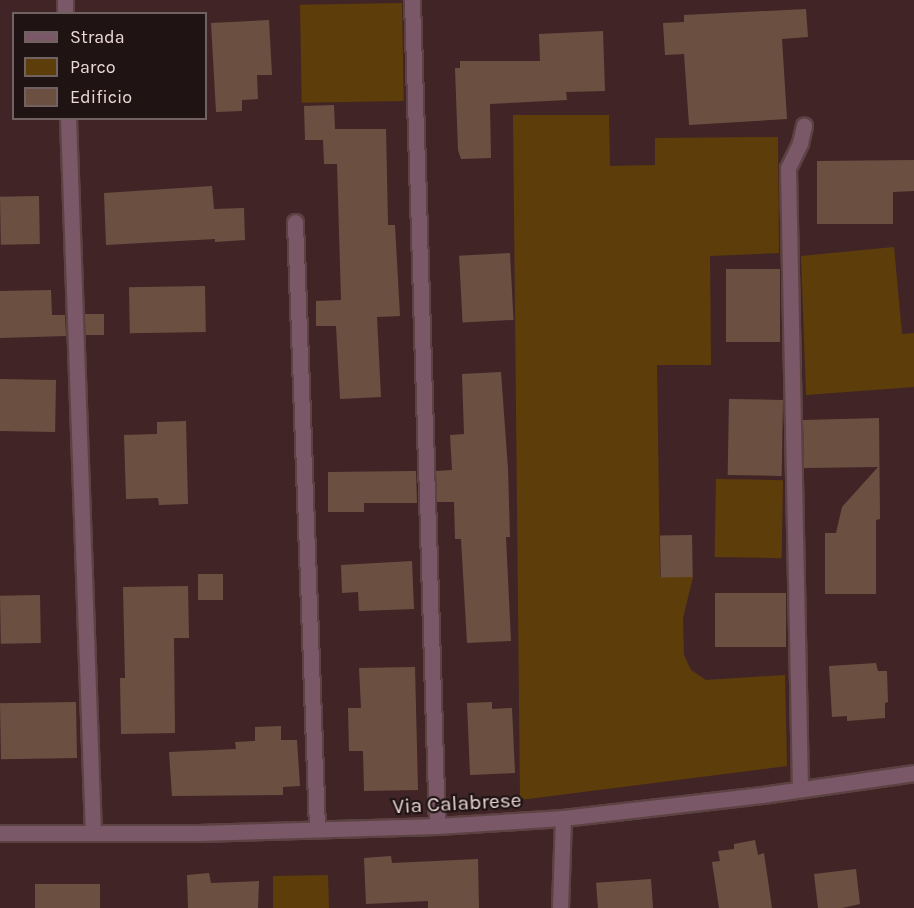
<!DOCTYPE html>
<style>
body{margin:0}
#map{position:relative;width:914px;height:908px;overflow:hidden;background:#412526;font-family:Karla,sans-serif}
div>[style]{position:absolute}
.green>*{inset:0;background:#5d3e0a;transform-origin:0 0}
.building>*{inset:0;background:#6b5042;transform-origin:0 0}
.roads{filter:drop-shadow(2px 0 #5c4242) drop-shadow(-2px 0 #5c4242) drop-shadow(0 2px #5c4242) drop-shadow(0 -2px #5c4242)}
.minor>*{height:15px;margin:-7.5px;padding:0 7.5px;transform-origin:7.5px;border-radius:7.5px;background:#7a5867}
span{translate:-50% -50%;white-space:nowrap;text-align:center;line-height:1.15;-webkit-text-stroke:4.5px #1f1313;paint-order:stroke}
.street-label{font-size:21px;color:#ebd8d7}
.legend{position:absolute;left:12px;top:12px;width:195px;height:108px;box-sizing:border-box;background:#1f1313;border:2px solid #716261;margin:0;padding:8px 10px;list-style:none;font-size:18px;color:#ebd8d7}
.legend li{display:flex;align-items:center;gap:12px;height:30px}
.legend b{width:30px;border:2px solid #716261}
</style>
<div id="map">
<div class="green">
<div style="left:402px;top:3px;width:98px;height:102px;rotate:89deg"></div>
<div style="clip-path:polygon(513px 115px,609px 115px,610px 166px,655px 165px,655px 138px,778px 137px,779px 253px,710px 256px,711px 365px,657px 365px,660px 577px,693px 577px,683px 618px,684px 655px,691px 670px,706px 680px,785px 675px,787px 766px,520px 800px)"></div>
<div style="clip-path:polygon(894px 247px,902px 334px,914px 333px,914px 387px,806px 395px,801px 256px)"></div>
<div style="left:716px;top:479px;width:67px;height:78px;rotate:1deg"></div>
<div style="clip-path:polygon(328px 875px,329px 908px,394px 908px,273px 908px,273px 876px)"></div>
</div>
<div class="building">
<div style="clip-path:polygon(806px 9px,808px 37px,782px 39px,787px 119px,689px 125px,684px 54px,665px 55px,663px 23px,684px 22px,684px 15px)"></div>
<div style="clip-path:polygon(269px 20px,272px 75px,257px 75px,258px 99px,242px 100px,242px 111px,216px 112px,211px 23px)"></div>
<div style="clip-path:polygon(603px 31px,605px 91px,566px 92px,567px 100px,490px 104px,491px 158px,461px 159px,458px 150px,455px 68px,460px 68px,460px 61px,540px 61px,539px 34px)"></div>
<div style="clip-path:polygon(334px 105px,335px 129px,386px 129px,388px 225px,395px 225px,400px 316px,377px 317px,381px 397px,340px 399px,336px 326px,316px 326px,316px 301px,341px 300px,337px 164px,324px 164px,323px 140px,305px 140px,304px 106px)"></div>
<div style="clip-path:polygon(914px 160px,914px 191px,893px 192px,893px 224px,817px 224px,817px 161px)"></div>
<div style="clip-path:polygon(212px 186px,214px 209px,244px 208px,245px 240px,215px 242px,215px 239px,106px 245px,104px 193px)"></div>
<div style="left:39px;top:196px;width:48px;height:39px;rotate:89deg"></div>
<div style="left:510px;top:253px;width:67px;height:51px;rotate:87deg"></div>
<div style="left:726px;top:269px;width:54px;height:73px"></div>
<div style="left:205px;top:286px;width:46px;height:76px;rotate:89deg"></div>
<div style="clip-path:polygon(51px 290px,52px 315px,65px 315px,66px 336px,0 338px,0 291px)"></div>
<div style="left:104px;top:314px;width:21px;height:19px;rotate:90deg"></div>
<div style="clip-path:polygon(501px 372px,508px 469px,510px 537px,506px 537px,511px 641px,467px 643px,461px 539px,455px 539px,454px 502px,437px 502px,436px 471px,452px 470px,450px 435px,464px 434px,462px 374px)"></div>
<div style="left:0;top:379px;width:56px;height:52px;rotate:1deg"></div>
<div style="left:729px;top:399px;width:54px;height:76px;rotate:1deg"></div>
<div style="clip-path:polygon(879px 418px,880px 519px,876px 520px,876px 594px,825px 594px,825px 533px,836px 533px,842px 507px,878px 467px,804px 468px,803px 420px)"></div>
<div style="clip-path:polygon(186px 421px,188px 504px,159px 505px,158px 498px,126px 499px,124px 435px,157px 434px,157px 422px)"></div>
<div style="clip-path:polygon(416px 471px,417px 503px,364px 503px,364px 512px,328px 512px,328px 472px)"></div>
<div style="left:692px;top:535px;width:42px;height:32px;rotate:89deg"></div>
<div style="clip-path:polygon(412px 561px,414px 609px,359px 611px,358px 592px,342px 593px,341px 565px)"></div>
<div style="left:198px;top:574px;width:25px;height:26px"></div>
<div style="clip-path:polygon(188px 586px,189px 638px,174px 638px,175px 733px,121px 734px,120px 678px,125px 678px,123px 587px)"></div>
<div style="left:715px;top:593px;width:71px;height:54px"></div>
<div style="left:40px;top:595px;width:48px;height:40px;rotate:89deg"></div>
<div style="clip-path:polygon(876px 663px,878px 671px,887px 671px,888px 702px,885px 703px,885px 718px,847px 721px,847px 716px,832px 717px,829px 666px)"></div>
<div style="clip-path:polygon(415px 667px,418px 790px,364px 791px,363px 751px,349px 751px,348px 708px,361px 708px,359px 668px)"></div>
<div style="left:76px;top:702px;width:56px;height:76px;rotate:89deg"></div>
<div style="clip-path:polygon(492px 702px,492px 709px,512px 708px,515px 773px,470px 775px,467px 703px)"></div>
<div style="clip-path:polygon(281px 726px,281px 740px,297px 740px,300px 786px,283px 787px,283px 795px,172px 796px,169px 752px,236px 749px,235px 742px,255px 741px,255px 727px)"></div>
<div style="clip-path:polygon(755px 840px,758px 855px,764px 853px,772px 908px,719px 908px,712px 862px,720px 861px,718px 851px,734px 849px,734px 844px)"></div>
<div style="clip-path:polygon(391px 856px,392px 863px,478px 859px,479px 908px,428px 908px,428px 901px,366px 904px,364px 858px)"></div>
<div style="clip-path:polygon(856px 869px,860px 904px,842px 908px,818px 908px,814px 874px)"></div>
<div style="clip-path:polygon(209px 873px,211px 883px,259px 881px,258px 908px,188px 908px,187px 875px)"></div>
<div style="left:651px;top:879px;width:29px;height:55px;rotate:86deg"></div>
<div style="left:35px;top:884px;width:65px;height:24px"></div>
</div>
<div class="roads">
<div class="minor">
<div style="left:65px;top:0;width:14px;rotate:90deg"></div>
<div style="left:412px;top:0;width:826px;rotate:88.27deg"></div>
<div style="left:68px;top:118px;width:715px;rotate:88deg"></div>
<div style="left:295px;top:222px;width:607px;rotate:87.92deg"></div>
<div style="left:800px;top:788px;width:620px;rotate:-91.11deg"></div>
<div style="left:788px;top:168px;width:28px;rotate:-64deg"></div>
<div style="left:800px;top:143px;width:18px;rotate:-77deg"></div>
<div style="left:0;top:833px;width:198px"></div>
<div style="left:198px;top:833px;width:239px;rotate:-1.7deg"></div>
<div style="left:437px;top:826px;width:126px;rotate:-3.6deg"></div>
<div style="left:563px;top:818px;width:200px;rotate:-6.6deg"></div>
<div style="left:762px;top:795px;width:154px;rotate:-8.2deg"></div>
<div style="left:560px;top:908px;width:90px;rotate:-88.1deg"></div>
</div>
</div>
<div class="street-label">
<span style="left:457px;top:803px;rotate:-3deg">Via Calabrese</span>
</div>
<ul class="legend">
<li><b style="height:8px;background:#7a5867"></b>Strada</li>
<li><b style="height:16px;background:#5d3e0a"></b>Parco</li>
<li><b style="height:16px;background:#6b5042"></b>Edificio</li>
</ul>
</div>
